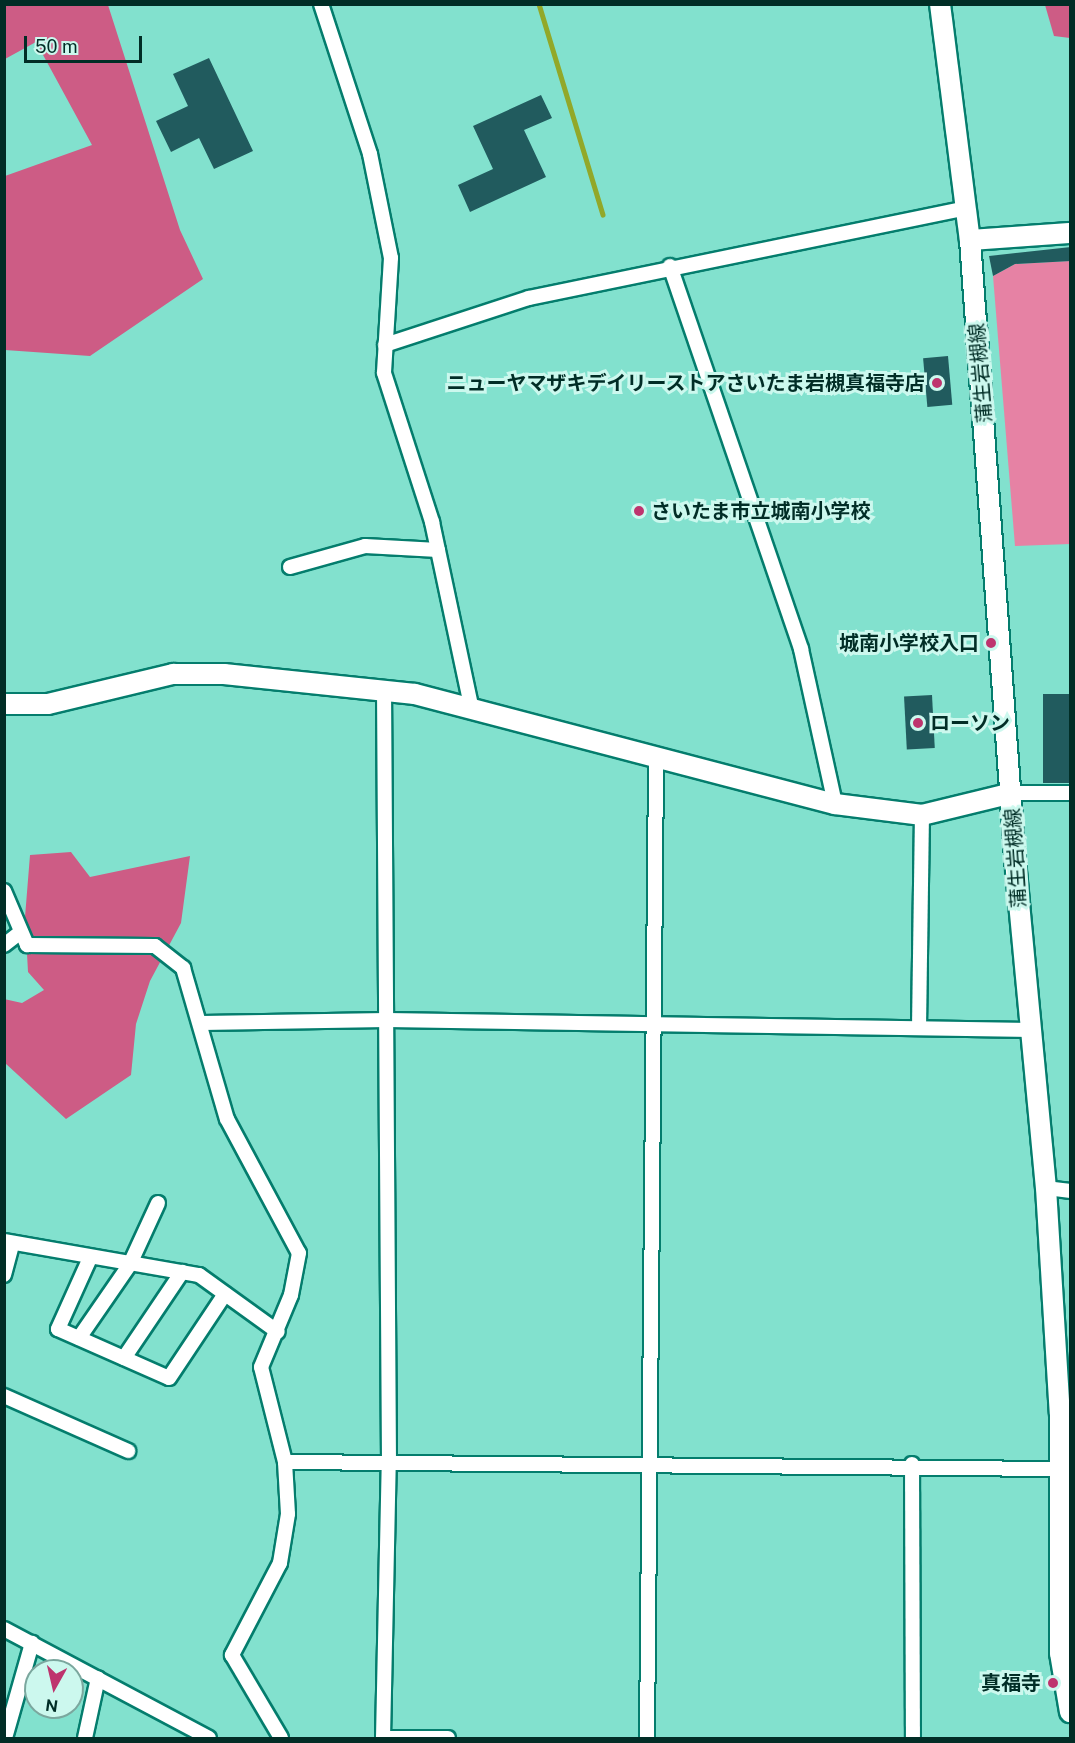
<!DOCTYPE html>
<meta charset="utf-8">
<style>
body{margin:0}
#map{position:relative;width:1075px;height:1743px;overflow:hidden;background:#82e1ce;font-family:"Public Sans","Noto Sans JP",sans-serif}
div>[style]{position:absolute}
.green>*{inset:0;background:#e682a4}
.forest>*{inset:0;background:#cd5c85}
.stream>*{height:4.5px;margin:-2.25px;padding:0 2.25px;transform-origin:2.25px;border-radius:2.25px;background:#92a829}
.building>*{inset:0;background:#215b5e;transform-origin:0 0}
.roads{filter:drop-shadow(2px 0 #047d6d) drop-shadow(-2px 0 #047d6d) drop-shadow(0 2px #047d6d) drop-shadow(0 -2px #047d6d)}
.street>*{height:14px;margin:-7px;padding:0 7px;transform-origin:7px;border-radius:7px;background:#fff}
.secondary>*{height:20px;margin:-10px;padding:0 10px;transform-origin:10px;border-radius:10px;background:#fff}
.dots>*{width:16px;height:16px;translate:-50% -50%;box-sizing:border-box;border:3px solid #ccf8ee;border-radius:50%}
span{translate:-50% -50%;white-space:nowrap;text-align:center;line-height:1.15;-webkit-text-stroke:6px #ccf8ee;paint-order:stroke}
.street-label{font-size:20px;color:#012d26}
.poi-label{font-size:20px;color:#012d26;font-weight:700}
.right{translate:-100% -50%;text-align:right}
.left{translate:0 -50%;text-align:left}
.frame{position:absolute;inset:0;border:6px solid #012d26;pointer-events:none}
.north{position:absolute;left:24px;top:1659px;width:60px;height:60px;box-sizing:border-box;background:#ccf8ee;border:2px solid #7ba79e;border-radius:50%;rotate:188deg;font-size:16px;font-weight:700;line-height:24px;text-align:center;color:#012d26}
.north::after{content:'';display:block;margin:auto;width:21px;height:27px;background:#be346e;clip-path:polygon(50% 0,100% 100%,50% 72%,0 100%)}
.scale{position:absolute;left:24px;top:36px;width:118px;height:27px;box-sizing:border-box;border:3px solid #012d26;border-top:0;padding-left:8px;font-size:18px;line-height:21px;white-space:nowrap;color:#012d26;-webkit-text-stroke:4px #ccf8ee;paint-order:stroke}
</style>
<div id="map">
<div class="green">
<div style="clip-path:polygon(1070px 261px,1070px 544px,1015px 546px,993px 276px,1015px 264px)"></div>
</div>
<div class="forest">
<div style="clip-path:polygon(5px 4px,108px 5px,180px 230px,203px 279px,90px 356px,5px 350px,5px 176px,92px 145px,36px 42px,5px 59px)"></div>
<div style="clip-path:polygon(1045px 5px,1070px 5px,1070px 38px,1054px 36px)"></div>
<div style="clip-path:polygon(71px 852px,90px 877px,190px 856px,181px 923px,150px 981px,136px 1024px,131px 1075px,66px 1119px,5px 1063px,4px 999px,22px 1003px,44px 990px,28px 972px,25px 917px,30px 855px)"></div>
</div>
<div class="stream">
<div style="left:539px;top:4px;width:220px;rotate:73.1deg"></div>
</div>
<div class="building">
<div style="clip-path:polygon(209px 58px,253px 151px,214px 169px,199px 138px,171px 152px,156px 121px,188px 106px,173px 74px)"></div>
<div style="clip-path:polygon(541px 95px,552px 118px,524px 130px,546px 177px,470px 212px,458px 185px,493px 169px,473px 126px)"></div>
<div style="clip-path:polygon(1071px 247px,1071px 261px,1015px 264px,993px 276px,989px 256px)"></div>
<div style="left:948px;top:356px;width:49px;height:25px;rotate:85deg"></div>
<div style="left:1043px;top:694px;width:28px;height:89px"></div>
<div style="left:932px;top:695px;width:53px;height:28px;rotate:87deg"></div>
</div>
<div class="roads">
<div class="street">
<div style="left:321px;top:4px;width:158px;rotate:71.9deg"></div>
<div style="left:370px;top:154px;width:106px;rotate:78.6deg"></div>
<div style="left:391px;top:258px;width:115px;rotate:93.5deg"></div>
<div style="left:384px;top:373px;width:157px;rotate:72.1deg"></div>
<div style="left:432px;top:522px;width:188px;rotate:78deg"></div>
<div style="left:670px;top:266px;width:405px;rotate:71.1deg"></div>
<div style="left:801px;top:649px;width:159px;rotate:77.6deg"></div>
<div style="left:385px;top:345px;width:151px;rotate:-18.1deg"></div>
<div style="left:529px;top:298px;width:447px;rotate:-11.6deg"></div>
<div style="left:290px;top:567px;width:78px;rotate:-15.6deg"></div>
<div style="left:365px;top:546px;width:73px;rotate:3.1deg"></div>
<div style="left:1012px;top:793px;width:58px"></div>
<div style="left:4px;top:891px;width:59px;rotate:66.9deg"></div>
<div style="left:27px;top:945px;width:128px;rotate:0.4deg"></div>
<div style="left:155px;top:946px;width:36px;rotate:38deg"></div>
<div style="left:183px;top:968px;width:157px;rotate:73.8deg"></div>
<div style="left:227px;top:1119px;width:152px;rotate:61.8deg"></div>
<div style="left:299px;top:1253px;width:43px;rotate:100.8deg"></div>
<div style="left:291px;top:1295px;width:78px;rotate:112.6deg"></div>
<div style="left:261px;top:1367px;width:98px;rotate:75.8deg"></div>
<div style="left:285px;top:1462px;width:52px;rotate:86.7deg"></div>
<div style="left:288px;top:1514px;width:50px;rotate:99.3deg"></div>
<div style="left:280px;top:1563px;width:104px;rotate:117.6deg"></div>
<div style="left:232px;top:1655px;width:96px;rotate:59.4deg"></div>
<div style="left:4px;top:945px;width:18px;rotate:-38deg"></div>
<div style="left:202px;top:1023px;width:185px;rotate:-0.9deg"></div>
<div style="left:387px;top:1020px;width:645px;rotate:0.89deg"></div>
<div style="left:919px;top:1028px;width:213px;rotate:-89.2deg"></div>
<div style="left:1046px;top:1188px;width:24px;rotate:7deg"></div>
<div style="left:4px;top:1241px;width:198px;rotate:9.9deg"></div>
<div style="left:199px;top:1275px;width:97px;rotate:35.8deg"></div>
<div style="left:90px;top:1258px;width:78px;rotate:114.3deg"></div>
<div style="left:58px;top:1329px;width:121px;rotate:23.8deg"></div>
<div style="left:169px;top:1378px;width:101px;rotate:-56.3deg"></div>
<div style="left:4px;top:1275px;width:31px;rotate:-75deg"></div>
<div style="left:79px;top:1338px;width:90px;rotate:-55.4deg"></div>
<div style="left:130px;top:1264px;width:67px;rotate:-65.3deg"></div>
<div style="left:124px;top:1358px;width:104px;rotate:-56deg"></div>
<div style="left:4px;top:1396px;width:136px;rotate:23.9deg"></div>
<div style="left:285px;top:1462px;width:775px;rotate:0.52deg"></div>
<div style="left:912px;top:1464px;width:274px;rotate:89.8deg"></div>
<div style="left:4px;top:1629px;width:232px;rotate:28deg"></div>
<div style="left:5px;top:1738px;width:99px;rotate:-74.1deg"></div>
<div style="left:85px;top:1738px;width:61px;rotate:-77.8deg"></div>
<div style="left:383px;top:1738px;width:276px;rotate:-88.8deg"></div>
<div style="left:389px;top:1462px;width:773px;rotate:-90.37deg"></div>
<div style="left:383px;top:1738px;width:65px"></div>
<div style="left:647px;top:1738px;width:982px;rotate:-89.47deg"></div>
</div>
<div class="secondary">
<div style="left:940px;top:4px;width:238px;rotate:82.8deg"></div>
<div style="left:970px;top:240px;width:633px;rotate:85.83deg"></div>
<div style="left:1016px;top:871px;width:318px;rotate:84.6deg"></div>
<div style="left:1046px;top:1188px;width:226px;rotate:86.5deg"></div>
<div style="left:1060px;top:1414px;width:239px;rotate:90deg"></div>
<div style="left:1060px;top:1653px;width:60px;rotate:80.4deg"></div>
<div style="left:970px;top:240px;width:100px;rotate:-4deg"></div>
<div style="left:4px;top:704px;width:44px"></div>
<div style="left:48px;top:704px;width:129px;rotate:-13.5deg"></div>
<div style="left:173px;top:674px;width:51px"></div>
<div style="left:224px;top:674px;width:192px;rotate:6deg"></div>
<div style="left:415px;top:694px;width:434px;rotate:14.7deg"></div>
<div style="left:835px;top:804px;width:88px;rotate:7.2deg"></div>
<div style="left:922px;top:815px;width:93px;rotate:-13.7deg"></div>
</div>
</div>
<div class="dots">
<div style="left:937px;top:383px;background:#be346e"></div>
<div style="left:639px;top:511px;background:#be346e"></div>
<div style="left:991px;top:643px;background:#be346e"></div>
<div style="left:918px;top:723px;background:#be346e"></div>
<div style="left:1053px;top:1683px;background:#be346e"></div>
</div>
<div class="street-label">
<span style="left:981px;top:373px;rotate:-95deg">蒲生岩槻線</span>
<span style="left:1016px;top:858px;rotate:-94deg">蒲生岩槻線</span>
</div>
<div class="poi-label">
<span class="right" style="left:925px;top:383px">ニューヤマザキデイリーストアさいたま岩槻真福寺店</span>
<span class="left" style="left:651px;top:511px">さいたま市立城南小学校</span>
<span class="right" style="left:979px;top:643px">城南小学校入口</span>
<span class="left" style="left:930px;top:723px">ローソン</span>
<span class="right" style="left:1041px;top:1683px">真福寺</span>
</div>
<div class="frame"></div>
<div class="north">N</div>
<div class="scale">50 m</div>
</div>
